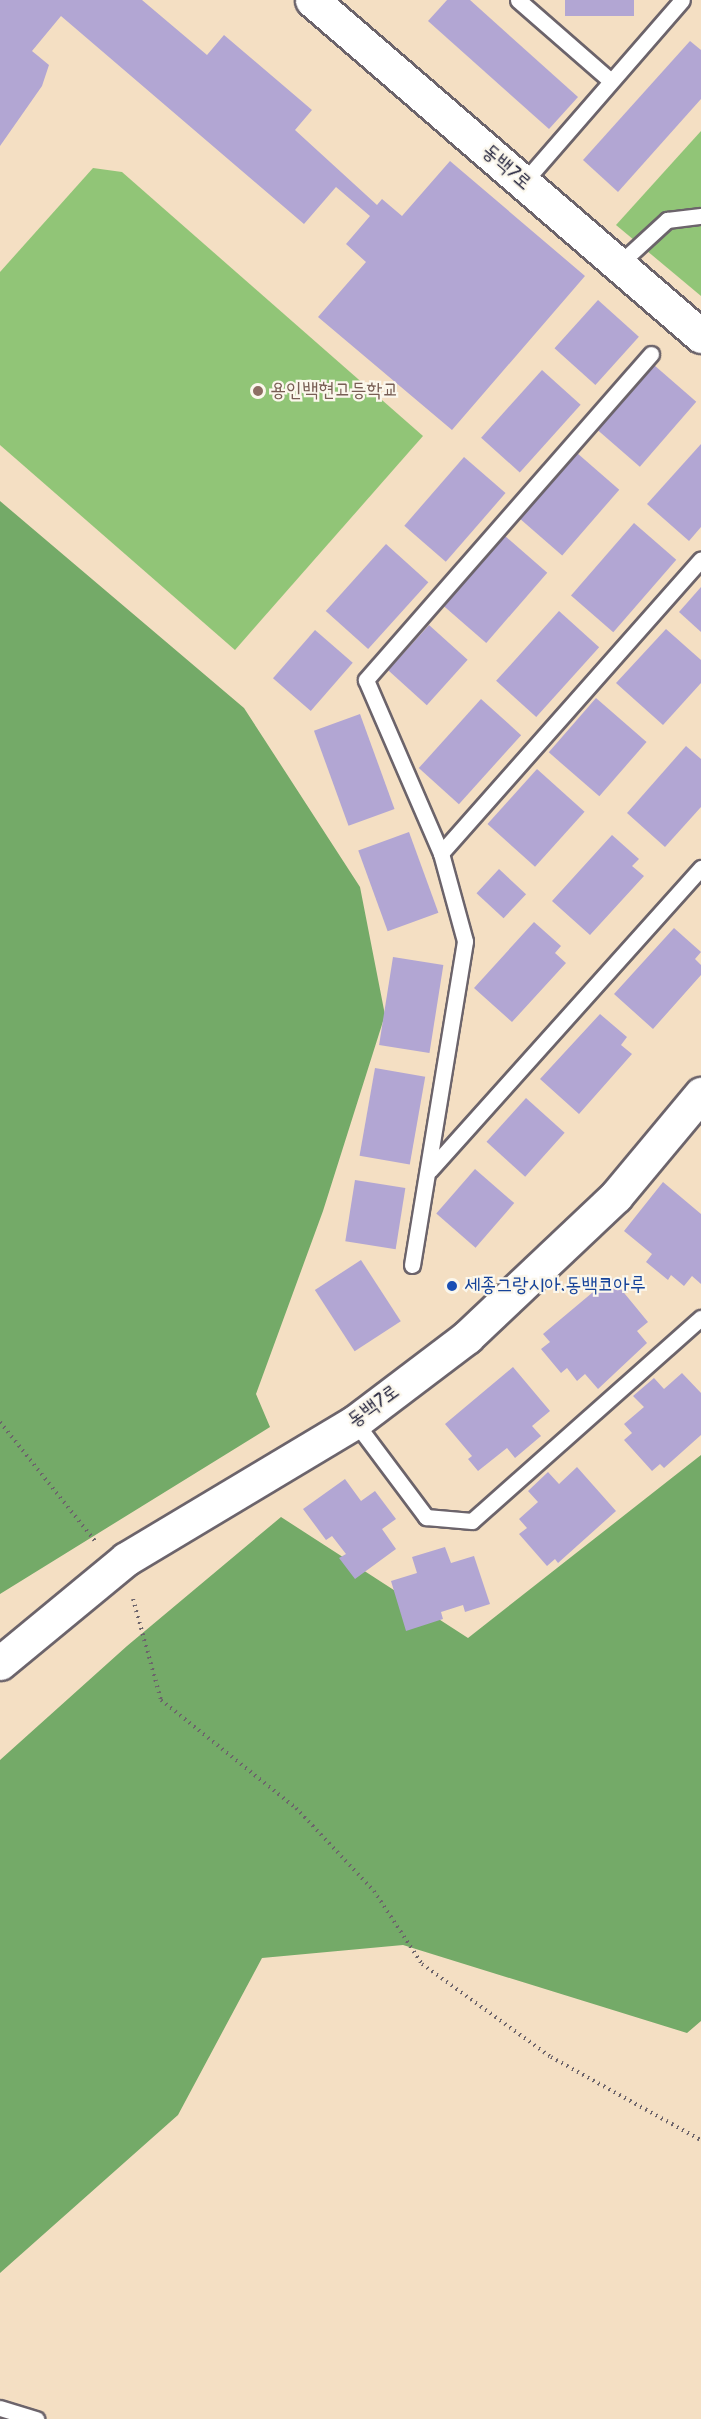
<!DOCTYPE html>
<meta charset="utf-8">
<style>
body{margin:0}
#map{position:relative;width:701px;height:2419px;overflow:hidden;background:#f4dfc3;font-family:Kalam,"Poor Story",sans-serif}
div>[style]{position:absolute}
.green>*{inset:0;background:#91c577}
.forest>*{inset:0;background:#74aa68}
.building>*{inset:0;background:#b2a6d3;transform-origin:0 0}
.path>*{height:4px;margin-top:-2px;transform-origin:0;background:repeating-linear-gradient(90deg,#6c646b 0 1.5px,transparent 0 6px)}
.roads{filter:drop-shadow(2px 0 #6c646b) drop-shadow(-2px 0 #6c646b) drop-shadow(0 2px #6c646b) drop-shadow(0 -2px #6c646b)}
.service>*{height:15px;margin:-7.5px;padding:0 7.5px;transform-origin:7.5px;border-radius:7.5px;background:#fff}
.tertiary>*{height:33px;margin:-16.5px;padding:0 16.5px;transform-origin:16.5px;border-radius:16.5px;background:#fff}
.dots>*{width:16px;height:16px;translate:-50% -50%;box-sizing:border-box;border:3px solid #fbf7ec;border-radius:50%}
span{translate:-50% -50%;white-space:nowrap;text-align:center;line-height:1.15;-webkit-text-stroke:4.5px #fbf7ec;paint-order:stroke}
.street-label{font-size:20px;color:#22223b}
.education-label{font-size:20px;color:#785e54}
.left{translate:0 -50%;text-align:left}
.transit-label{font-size:20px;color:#164399}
</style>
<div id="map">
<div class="green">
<div style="clip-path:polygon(701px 131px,701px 296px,616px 225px)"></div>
<div style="clip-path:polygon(93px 168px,122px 172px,423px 436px,235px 650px,0 445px,0 272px)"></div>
</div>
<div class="forest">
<div style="clip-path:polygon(0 501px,244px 708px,360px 887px,385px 1015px,323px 1211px,256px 1394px,270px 1427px,0 1594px)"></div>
<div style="clip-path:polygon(701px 1455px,701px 2021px,687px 2033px,403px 1945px,262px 1958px,178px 2115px,0 2273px,0 1760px,127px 1646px,281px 1517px,468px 1638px)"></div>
</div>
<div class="building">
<div style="clip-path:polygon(0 0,142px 0,207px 55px,224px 35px,312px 110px,295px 130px,377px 205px,382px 199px,402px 216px,450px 161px,585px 276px,452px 430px,318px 317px,366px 262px,346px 244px,370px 216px,336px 187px,304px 224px,61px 16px,32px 51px,49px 65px,42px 86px,0 146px)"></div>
<div style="clip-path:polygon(447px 0,470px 0,578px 97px,549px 129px,428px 21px)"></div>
<div style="left:565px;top:0;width:69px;height:16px"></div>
<div style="clip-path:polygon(690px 41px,701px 50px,701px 99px,618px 192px,583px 160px)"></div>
<div style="left:598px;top:300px;width:55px;height:65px;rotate:42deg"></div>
<div style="left:654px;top:365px;width:56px;height:86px;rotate:41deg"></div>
<div style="left:542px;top:370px;width:52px;height:91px;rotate:42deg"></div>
<div style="clip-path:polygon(701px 444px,701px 527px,689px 541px,647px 504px)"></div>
<div style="left:577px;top:453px;width:56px;height:87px;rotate:41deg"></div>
<div style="left:464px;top:457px;width:55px;height:91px;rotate:41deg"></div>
<div style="left:634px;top:523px;width:56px;height:96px;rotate:41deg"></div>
<div style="left:505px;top:536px;width:56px;height:93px;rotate:41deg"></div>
<div style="left:386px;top:544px;width:57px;height:90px;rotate:42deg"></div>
<div style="clip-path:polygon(701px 587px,701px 632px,679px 612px)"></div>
<div style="left:559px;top:611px;width:54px;height:94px;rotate:42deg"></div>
<div style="left:429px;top:625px;width:52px;height:61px;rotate:42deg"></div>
<div style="clip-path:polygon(666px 629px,701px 660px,701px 683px,663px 725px,616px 683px)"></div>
<div style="left:315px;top:630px;width:50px;height:64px;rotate:41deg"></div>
<div style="left:596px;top:698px;width:67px;height:72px;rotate:41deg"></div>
<div style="left:481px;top:699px;width:54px;height:93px;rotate:42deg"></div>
<div style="left:360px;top:714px;width:101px;height:49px;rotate:70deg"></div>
<div style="clip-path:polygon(686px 746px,701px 759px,701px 807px,665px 847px,627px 813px)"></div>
<div style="left:537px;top:769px;width:64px;height:74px;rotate:42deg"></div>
<div style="left:409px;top:832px;width:86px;height:54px;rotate:70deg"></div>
<div style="clip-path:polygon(612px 835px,639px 859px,632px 866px,644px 876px,590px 935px,552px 901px)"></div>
<div style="left:499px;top:869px;width:37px;height:33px;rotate:43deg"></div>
<div style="clip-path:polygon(534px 922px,561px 946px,555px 953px,566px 963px,512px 1022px,474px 988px)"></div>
<div style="clip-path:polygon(674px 928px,701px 952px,695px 959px,701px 965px,701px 975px,653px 1029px,614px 994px)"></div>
<div style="left:393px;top:957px;width:51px;height:89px;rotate:9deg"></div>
<div style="clip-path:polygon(600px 1014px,627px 1037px,621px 1045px,632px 1054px,579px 1114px,540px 1079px)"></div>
<div style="left:375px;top:1068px;width:51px;height:89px;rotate:10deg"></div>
<div style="left:526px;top:1098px;width:52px;height:59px;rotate:42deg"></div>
<div style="left:475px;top:1169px;width:52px;height:59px;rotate:41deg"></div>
<div style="left:355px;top:1180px;width:51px;height:62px;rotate:9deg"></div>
<div style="clip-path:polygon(663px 1182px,701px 1214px,701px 1284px,692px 1276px,684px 1286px,671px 1275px,668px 1280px,646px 1262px,652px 1254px,624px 1231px)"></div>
<div style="left:361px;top:1260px;width:73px;height:55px;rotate:57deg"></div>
<div style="clip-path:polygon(611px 1277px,648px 1322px,637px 1331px,647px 1343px,598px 1389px,585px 1374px,577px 1381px,567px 1368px,561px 1373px,541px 1349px,550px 1342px,543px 1334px)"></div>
<div style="clip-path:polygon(513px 1367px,550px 1411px,532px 1426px,541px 1436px,515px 1458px,507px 1448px,478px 1471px,468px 1459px,472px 1456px,445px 1424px)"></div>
<div style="clip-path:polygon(682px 1373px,701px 1393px,701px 1435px,664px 1468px,660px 1464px,652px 1471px,624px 1440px,632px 1433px,624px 1424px,644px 1407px,633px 1396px,654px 1378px,664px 1389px)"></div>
<div style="clip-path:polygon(577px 1467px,616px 1511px,558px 1563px,555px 1559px,547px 1566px,519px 1534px,527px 1528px,519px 1519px,538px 1502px,528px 1491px,548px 1472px,559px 1484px)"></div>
<div style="clip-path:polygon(345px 1479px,361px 1501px,375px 1491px,396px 1519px,382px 1529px,396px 1549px,355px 1579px,339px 1558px,346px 1554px,332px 1536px,326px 1540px,303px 1509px)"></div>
<div style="clip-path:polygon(445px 1547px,451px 1563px,474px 1556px,490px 1604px,465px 1612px,463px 1605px,441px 1612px,443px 1619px,406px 1631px,391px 1581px,417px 1573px,412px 1557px)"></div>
</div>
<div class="path">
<div style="left:0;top:1422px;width:152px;rotate:51.4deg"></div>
<div style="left:133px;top:1599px;width:105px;rotate:74.5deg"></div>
<div style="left:161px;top:1700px;width:173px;rotate:38.7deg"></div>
<div style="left:296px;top:1808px;width:114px;rotate:46.8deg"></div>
<div style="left:374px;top:1891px;width:87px;rotate:56.7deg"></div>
<div style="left:422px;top:1964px;width:159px;rotate:35.8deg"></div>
<div style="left:551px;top:2057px;width:171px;rotate:29deg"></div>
</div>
<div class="roads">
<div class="service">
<div style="left:518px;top:0;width:123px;rotate:41.1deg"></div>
<div style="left:523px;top:183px;width:242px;rotate:-49deg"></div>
<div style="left:618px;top:265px;width:67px;rotate:-42.6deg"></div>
<div style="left:667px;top:220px;width:34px;rotate:-7deg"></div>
<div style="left:651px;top:354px;width:433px;rotate:131.2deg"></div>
<div style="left:366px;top:680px;width:189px;rotate:66.6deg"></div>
<div style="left:441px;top:853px;width:392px;rotate:-48.5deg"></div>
<div style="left:430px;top:1170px;width:406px;rotate:-48.1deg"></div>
<div style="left:412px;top:1265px;width:328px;rotate:-80.7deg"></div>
<div style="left:465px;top:941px;width:91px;rotate:-105.3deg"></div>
<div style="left:355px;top:1422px;width:119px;rotate:53.2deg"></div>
<div style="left:426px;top:1517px;width:46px;rotate:5deg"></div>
<div style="left:472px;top:1521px;width:306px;rotate:-41.6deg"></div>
<div style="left:0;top:2408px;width:38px;rotate:17deg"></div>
</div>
<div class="tertiary">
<div style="left:312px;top:0;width:514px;rotate:40.82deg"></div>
<div style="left:0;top:1663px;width:163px;rotate:-39.5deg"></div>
<div style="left:126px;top:1559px;width:267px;rotate:-30.9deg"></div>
<div style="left:355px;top:1422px;width:141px;rotate:-37.2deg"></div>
<div style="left:467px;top:1337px;width:205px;rotate:-43.4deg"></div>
<div style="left:616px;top:1196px;width:133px;rotate:-50.2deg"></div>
</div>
</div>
<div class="dots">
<div style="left:258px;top:391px;background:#8d6e63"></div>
<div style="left:452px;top:1286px;background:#1a4fb4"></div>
</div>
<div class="street-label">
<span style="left:506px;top:168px;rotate:41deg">동백7로</span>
<span style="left:374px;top:1407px;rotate:-36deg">동백7로</span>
</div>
<div class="education-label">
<span class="left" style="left:270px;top:391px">용인백현고등학교</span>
</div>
<div class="transit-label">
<span class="left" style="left:464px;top:1286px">세종그랑시아.동백코아루</span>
</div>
</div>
